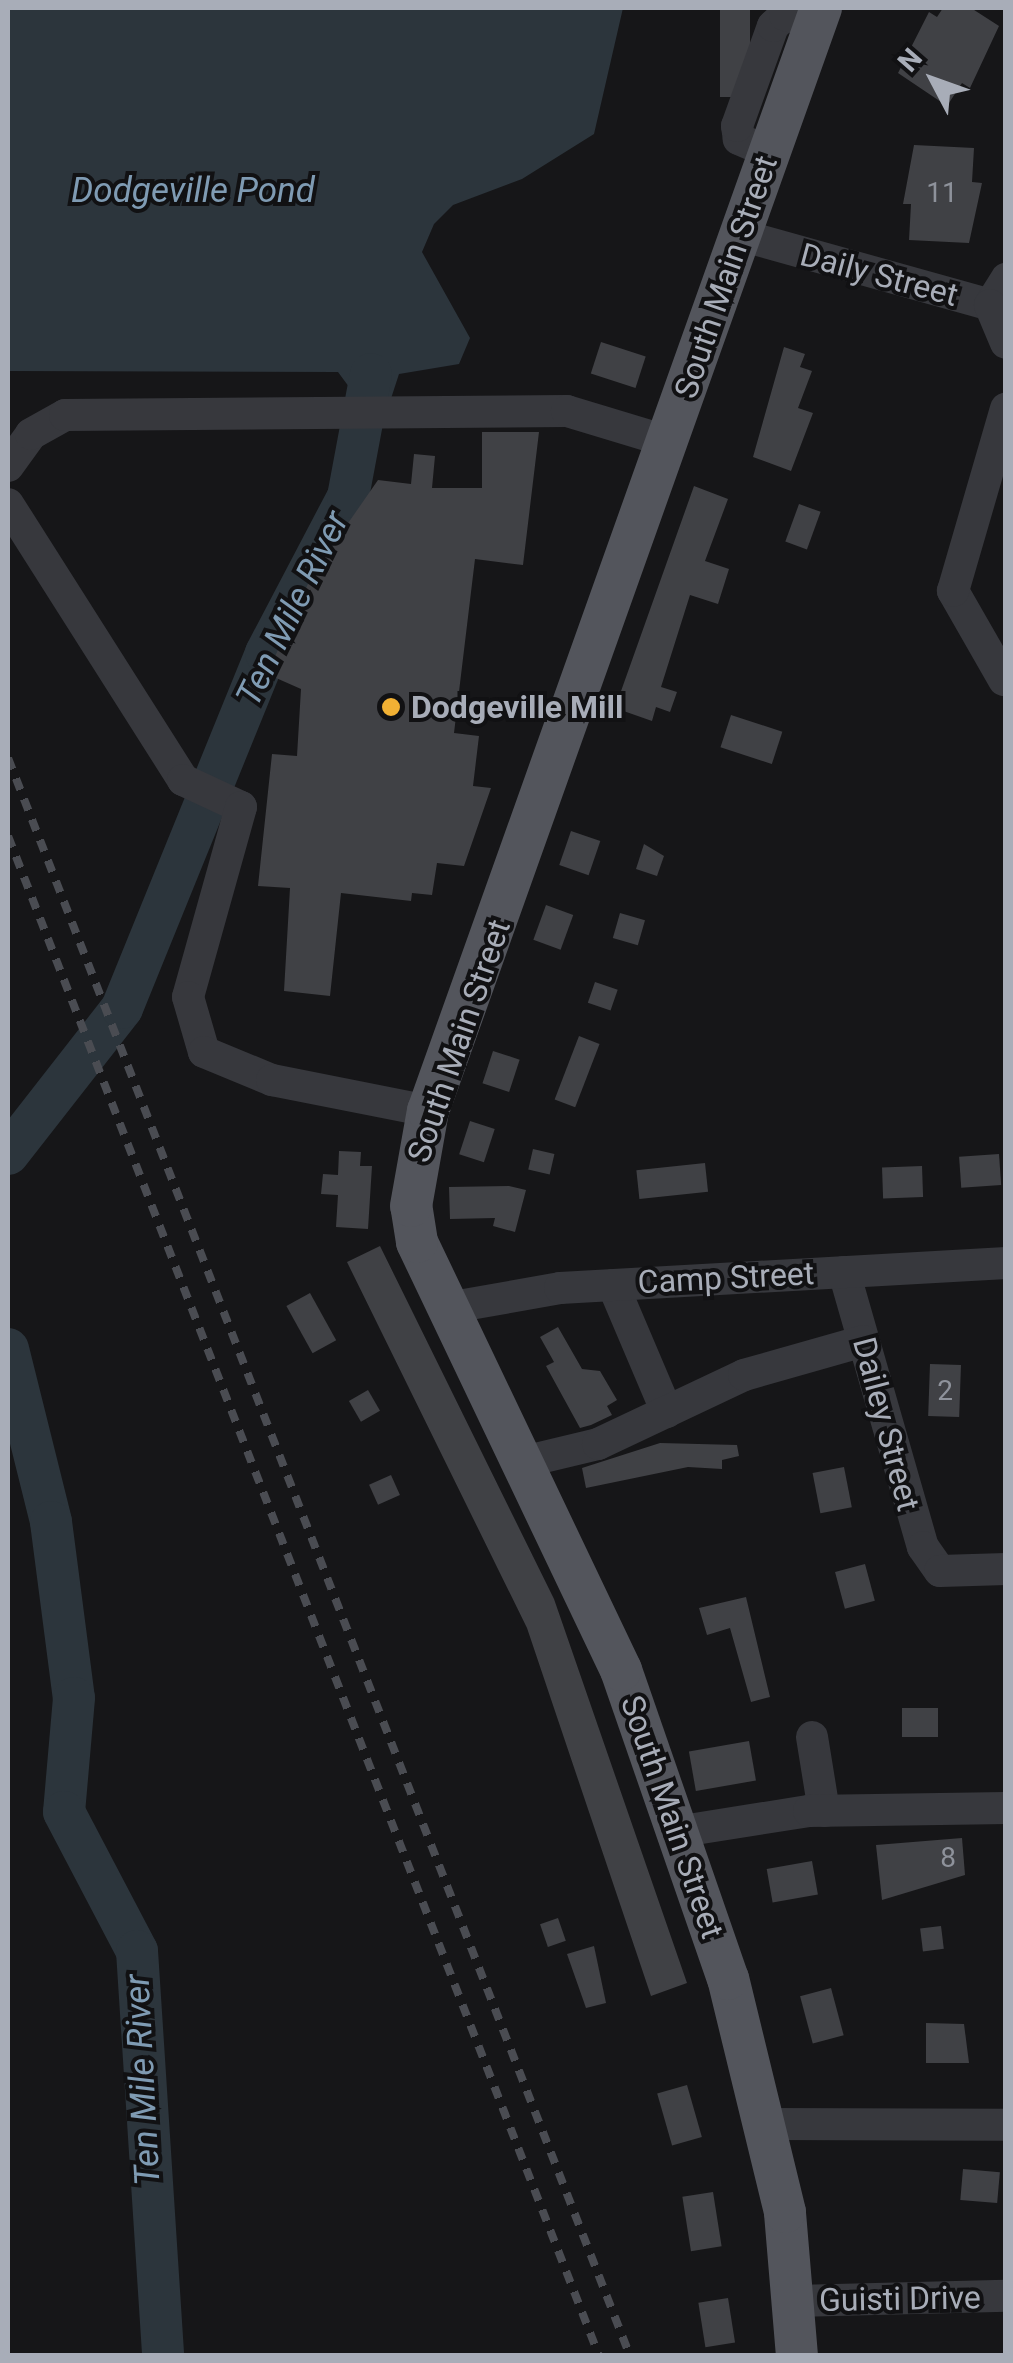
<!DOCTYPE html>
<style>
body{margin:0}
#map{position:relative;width:1013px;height:2363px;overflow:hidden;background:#161618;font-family:Roboto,sans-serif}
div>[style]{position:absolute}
.water>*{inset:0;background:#2c353c}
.river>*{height:42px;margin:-21px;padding:0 21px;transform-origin:21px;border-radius:21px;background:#2c353c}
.building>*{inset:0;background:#404145;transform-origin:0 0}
.minor>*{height:32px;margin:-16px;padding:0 16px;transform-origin:16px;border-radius:16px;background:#37383d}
.major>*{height:42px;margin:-21px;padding:0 21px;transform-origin:21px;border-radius:21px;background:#53555c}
.rail>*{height:8px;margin-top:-4px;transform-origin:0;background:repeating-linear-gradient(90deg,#4a4c52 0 12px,transparent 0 22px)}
.dots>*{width:28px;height:28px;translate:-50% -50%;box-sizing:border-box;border:5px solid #111113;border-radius:50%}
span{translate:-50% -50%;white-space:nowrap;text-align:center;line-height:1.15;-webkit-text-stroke:8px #111113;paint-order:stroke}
.number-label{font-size:28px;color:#8e929b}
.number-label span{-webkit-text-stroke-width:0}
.street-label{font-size:32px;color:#a8adb8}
.poi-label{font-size:32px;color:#a8adb8;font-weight:700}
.left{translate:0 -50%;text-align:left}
.water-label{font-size:35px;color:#7f9bb3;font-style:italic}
.frame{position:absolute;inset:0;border:10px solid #a8adb8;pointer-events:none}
.north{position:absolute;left:883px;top:30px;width:100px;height:100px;-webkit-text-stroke:8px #111113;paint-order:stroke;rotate:311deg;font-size:28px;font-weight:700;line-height:40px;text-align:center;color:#a8adb8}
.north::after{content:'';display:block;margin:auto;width:35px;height:45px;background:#a8adb8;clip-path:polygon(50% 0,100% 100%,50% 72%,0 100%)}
</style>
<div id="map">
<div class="water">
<div style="clip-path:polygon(8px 8px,623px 8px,594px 134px,522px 179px,453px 205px,434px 224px,422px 252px,470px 338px,459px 364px,399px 374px,385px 417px,348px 416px,352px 391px,338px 372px,8px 371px)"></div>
</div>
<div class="river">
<div style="left:8px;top:1154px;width:185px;rotate:-52deg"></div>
<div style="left:122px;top:1008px;width:383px;rotate:-67.9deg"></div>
<div style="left:266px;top:653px;width:176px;rotate:-62.3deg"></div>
<div style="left:348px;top:497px;width:125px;rotate:-79.4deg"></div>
<div style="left:8px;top:1349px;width:178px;rotate:76deg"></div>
<div style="left:51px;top:1522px;width:177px;rotate:82.6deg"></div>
<div style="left:74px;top:1698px;width:114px;rotate:95deg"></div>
<div style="left:64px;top:1812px;width:157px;rotate:62.3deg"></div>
<div style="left:137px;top:1951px;width:406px;rotate:86.3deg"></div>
</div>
<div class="building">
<div style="left:720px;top:8px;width:30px;height:89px"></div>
<div style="clip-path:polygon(943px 8px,971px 8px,999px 26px,970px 88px,962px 83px,947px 106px,898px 73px,929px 12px,937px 17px)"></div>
<div style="clip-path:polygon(914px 145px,974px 148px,972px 182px,982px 183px,969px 243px,909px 240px,911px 204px,903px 204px)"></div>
<div style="left:601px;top:342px;width:47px;height:33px;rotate:18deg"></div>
<div style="clip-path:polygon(784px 347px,805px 354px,800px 367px,812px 371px,798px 408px,813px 413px,791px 471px,753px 457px)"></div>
<div style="clip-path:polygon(482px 432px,539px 432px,523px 565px,475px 559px,454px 733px,479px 736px,473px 786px,491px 788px,464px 866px,437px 863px,432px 895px,412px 893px,411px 901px,341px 893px,330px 996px,284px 991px,290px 888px,258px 886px,272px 754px,297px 756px,301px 689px,267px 674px,312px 575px,378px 480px,411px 484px,414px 454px,435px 456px,432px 488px,482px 488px)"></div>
<div style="clip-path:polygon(694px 486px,728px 499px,705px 561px,729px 569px,718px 604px,690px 595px,661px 687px,677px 692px,670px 712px,656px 707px,652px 721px,615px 708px)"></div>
<div style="left:799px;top:504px;width:23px;height:40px;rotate:20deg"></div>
<div style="left:731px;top:715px;width:54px;height:34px;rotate:18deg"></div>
<div style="left:571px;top:831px;width:31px;height:36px;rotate:19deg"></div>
<div style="clip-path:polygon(644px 844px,664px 856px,657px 876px,636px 869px)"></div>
<div style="left:546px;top:905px;width:29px;height:37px;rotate:20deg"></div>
<div style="left:620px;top:913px;width:26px;height:26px;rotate:16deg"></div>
<div style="left:595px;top:982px;width:24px;height:22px;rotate:19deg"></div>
<div style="left:579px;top:1036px;width:22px;height:68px;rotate:21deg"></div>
<div style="left:493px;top:1051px;width:28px;height:34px;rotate:18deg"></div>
<div style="left:470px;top:1121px;width:26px;height:35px;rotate:18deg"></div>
<div style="left:533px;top:1149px;width:22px;height:21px;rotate:13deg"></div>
<div style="clip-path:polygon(339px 1151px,361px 1152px,360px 1166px,372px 1166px,368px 1229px,336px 1227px,338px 1195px,321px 1194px,323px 1174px,338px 1175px)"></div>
<div style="left:999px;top:1154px;width:31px;height:40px;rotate:86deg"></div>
<div style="left:705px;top:1163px;width:29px;height:69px;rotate:84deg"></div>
<div style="left:922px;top:1166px;width:31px;height:40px;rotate:88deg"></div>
<div style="clip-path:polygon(509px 1186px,526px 1190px,515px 1232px,493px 1226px,495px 1218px,450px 1219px,449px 1187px)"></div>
<div style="clip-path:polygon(380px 1246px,554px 1599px,687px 1983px,651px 1996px,527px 1628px,347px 1262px)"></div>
<div style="left:310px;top:1293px;width:54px;height:27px;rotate:61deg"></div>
<div style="clip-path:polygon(558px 1327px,582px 1369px,600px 1371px,617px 1400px,607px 1406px,612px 1415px,591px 1425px,580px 1428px,546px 1366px,554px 1362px,540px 1337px)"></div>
<div style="left:930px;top:1364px;width:31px;height:52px;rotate:2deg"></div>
<div style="left:368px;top:1390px;width:24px;height:22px;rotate:60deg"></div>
<div style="clip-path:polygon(660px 1443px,737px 1445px,739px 1456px,722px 1460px,722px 1469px,688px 1467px,586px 1488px,582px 1468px)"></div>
<div style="left:844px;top:1467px;width:41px;height:32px;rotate:79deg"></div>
<div style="left:391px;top:1475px;width:22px;height:24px;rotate:66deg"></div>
<div style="left:865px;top:1564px;width:38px;height:31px;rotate:75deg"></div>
<div style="clip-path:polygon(746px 1597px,770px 1697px,751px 1702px,730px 1628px,707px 1635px,699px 1608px)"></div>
<div style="left:902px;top:1708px;width:36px;height:29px"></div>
<div style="left:749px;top:1741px;width:40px;height:61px;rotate:80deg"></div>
<div style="clip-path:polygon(962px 1838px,965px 1875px,882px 1900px,876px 1845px)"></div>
<div style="left:812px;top:1861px;width:34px;height:46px;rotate:80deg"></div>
<div style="left:558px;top:1918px;width:24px;height:19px;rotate:71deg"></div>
<div style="left:941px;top:1926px;width:23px;height:21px;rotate:83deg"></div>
<div style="clip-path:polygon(594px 1946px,606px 2003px,586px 2008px,567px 1954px)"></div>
<div style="left:831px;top:1988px;width:49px;height:32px;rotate:75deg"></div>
<div style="clip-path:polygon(926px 2023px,964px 2024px,969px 2063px,926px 2063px)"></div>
<div style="left:687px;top:2085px;width:54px;height:31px;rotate:74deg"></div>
<div style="left:963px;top:2169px;width:37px;height:31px;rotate:5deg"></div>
<div style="left:713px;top:2192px;width:55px;height:31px;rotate:81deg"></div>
<div style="left:728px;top:2298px;width:45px;height:30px;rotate:81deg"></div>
</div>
<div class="minor">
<div style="left:769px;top:152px;width:33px;rotate:-157deg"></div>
<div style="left:739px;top:139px;width:13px;rotate:-99deg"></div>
<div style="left:737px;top:126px;width:106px;rotate:-70.2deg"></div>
<div style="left:773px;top:26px;width:16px;rotate:-43deg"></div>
<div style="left:785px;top:15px;width:31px;rotate:15deg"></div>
<div style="left:740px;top:235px;width:260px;rotate:15.6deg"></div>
<div style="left:990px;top:305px;width:31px;rotate:-58deg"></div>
<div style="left:990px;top:305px;width:41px;rotate:67.2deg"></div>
<div style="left:8px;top:466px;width:39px;rotate:-54deg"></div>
<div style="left:31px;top:434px;width:39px;rotate:-29deg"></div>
<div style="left:65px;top:415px;width:502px;rotate:-0.46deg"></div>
<div style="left:567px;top:411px;width:108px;rotate:16.8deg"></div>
<div style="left:8px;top:504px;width:327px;rotate:57.6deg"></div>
<div style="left:183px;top:780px;width:64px;rotate:25deg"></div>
<div style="left:241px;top:807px;width:197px;rotate:105.6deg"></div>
<div style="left:188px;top:997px;width:57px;rotate:73.8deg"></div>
<div style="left:204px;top:1052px;width:74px;rotate:22.4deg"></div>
<div style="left:272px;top:1080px;width:159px;rotate:11.2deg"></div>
<div style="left:1004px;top:680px;width:103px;rotate:-119.8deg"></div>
<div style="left:953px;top:591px;width:190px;rotate:-73.8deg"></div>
<div style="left:844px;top:1272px;width:286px;rotate:74deg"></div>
<div style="left:923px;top:1547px;width:29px;rotate:55deg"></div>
<div style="left:940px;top:1571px;width:66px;rotate:-1.7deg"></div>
<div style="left:613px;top:1285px;width:138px;rotate:67deg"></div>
<div style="left:447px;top:1308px;width:115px;rotate:-10deg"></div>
<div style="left:560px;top:1288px;width:447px;rotate:-3.2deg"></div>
<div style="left:527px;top:1461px;width:73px;rotate:-13.5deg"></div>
<div style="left:598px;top:1444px;width:161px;rotate:-25.3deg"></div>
<div style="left:744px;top:1375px;width:124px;rotate:-15.9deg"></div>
<div style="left:812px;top:1737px;width:75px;rotate:80.8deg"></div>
<div style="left:676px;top:1832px;width:135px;rotate:-9deg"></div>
<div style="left:809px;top:1811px;width:197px;rotate:-0.9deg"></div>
<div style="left:768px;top:2124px;width:238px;rotate:0.2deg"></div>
<div style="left:795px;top:2301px;width:211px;rotate:-1.4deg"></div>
</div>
<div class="major">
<div style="left:797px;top:2356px;width:144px;rotate:-94.8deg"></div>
<div style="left:785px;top:2212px;width:240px;rotate:-103.7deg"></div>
<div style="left:728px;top:1979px;width:327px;rotate:-109.1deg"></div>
<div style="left:621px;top:1670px;width:474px;rotate:-115.5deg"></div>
<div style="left:417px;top:1242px;width:36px;rotate:-99deg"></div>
<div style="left:411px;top:1206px;width:97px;rotate:-79.9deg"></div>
<div style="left:428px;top:1111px;width:1171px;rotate:-70.39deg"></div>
</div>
<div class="rail">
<div style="left:8px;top:758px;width:1715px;rotate:68.73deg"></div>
<div style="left:8px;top:836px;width:1631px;rotate:68.75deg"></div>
</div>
<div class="dots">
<div style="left:391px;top:707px;background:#f2b134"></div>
</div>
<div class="number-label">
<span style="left:942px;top:193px">11</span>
<span style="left:945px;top:1391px">2</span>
<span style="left:948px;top:1858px">8</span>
</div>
<div class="street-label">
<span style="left:879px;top:275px;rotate:15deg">Daily Street</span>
<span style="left:726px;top:277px;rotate:-71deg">South Main Street</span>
<span style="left:459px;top:1041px;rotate:-71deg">South Main Street</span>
<span style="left:726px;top:1278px;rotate:-3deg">Camp Street</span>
<span style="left:886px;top:1424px;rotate:75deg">Dailey Street</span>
<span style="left:672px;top:1817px;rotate:71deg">South Main Street</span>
<span style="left:900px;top:2299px;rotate:-1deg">Guisti Drive</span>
</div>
<div class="poi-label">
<span class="left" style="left:411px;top:707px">Dodgeville Mill</span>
</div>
<div class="water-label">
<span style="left:193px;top:191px">Dodgeville Pond</span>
<span style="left:293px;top:609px;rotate:-64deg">Ten Mile River</span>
<span style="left:143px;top:2080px;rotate:-93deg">Ten Mile River</span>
</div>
<div class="frame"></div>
<div class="north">N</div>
</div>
